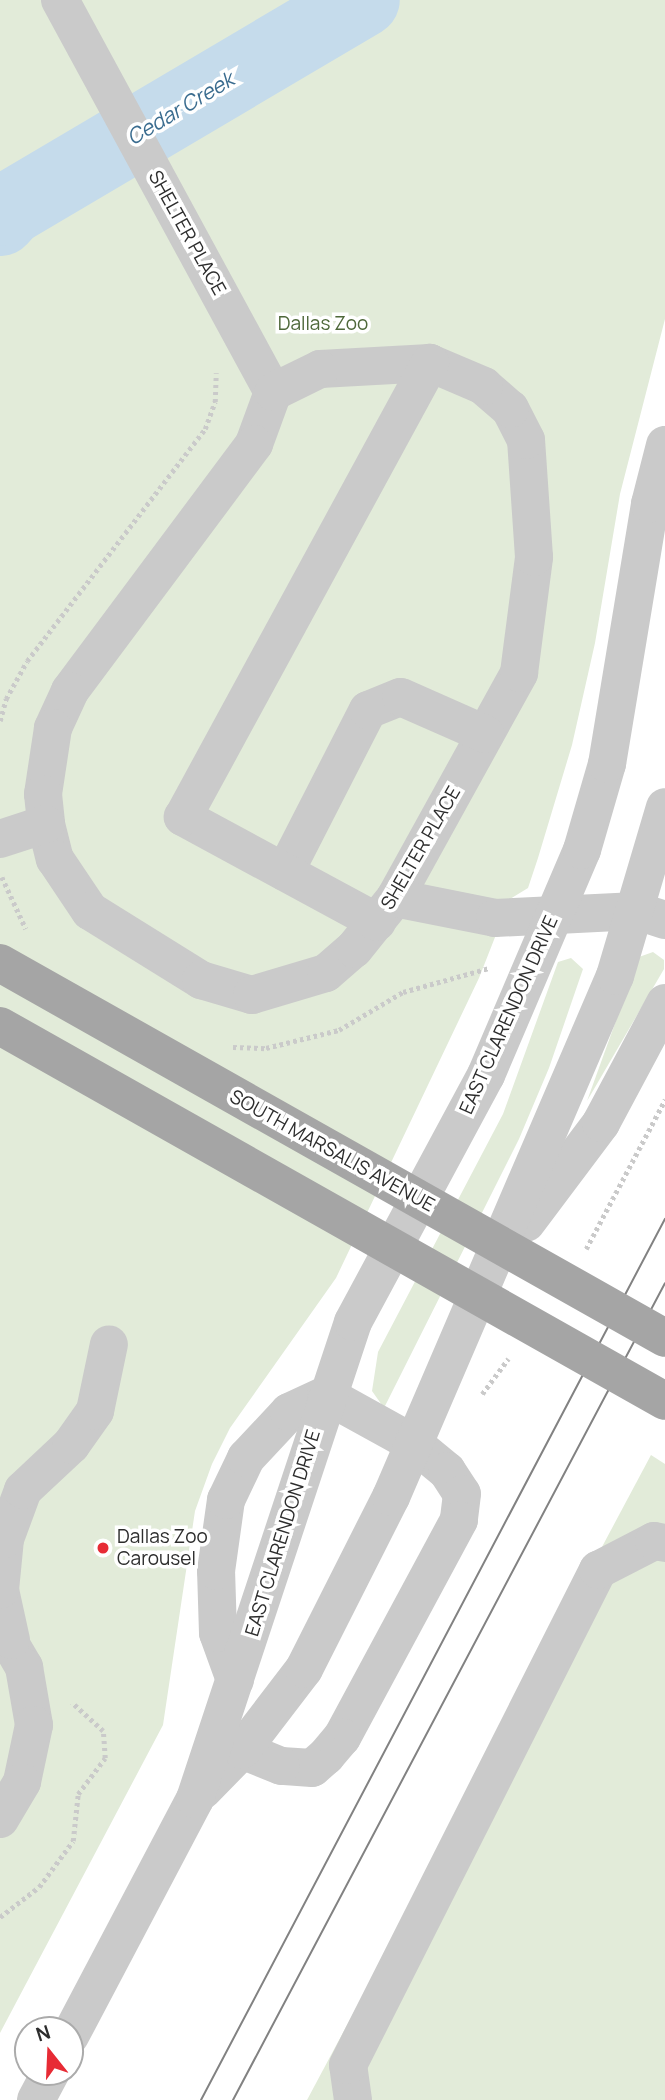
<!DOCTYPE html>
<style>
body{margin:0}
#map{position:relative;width:665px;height:2100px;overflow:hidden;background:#fff;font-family:Manrope,sans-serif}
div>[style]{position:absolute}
.green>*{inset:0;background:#e2ebd9}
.river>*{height:74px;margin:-37px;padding:0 37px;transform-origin:37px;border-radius:37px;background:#c5dbeb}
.path>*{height:4.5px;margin-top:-2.25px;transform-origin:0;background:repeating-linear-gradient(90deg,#cacaca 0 3.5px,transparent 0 7px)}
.minor>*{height:38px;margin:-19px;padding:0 19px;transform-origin:19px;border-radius:19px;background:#cacaca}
.tram>*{height:2px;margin:-1px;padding:0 1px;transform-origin:1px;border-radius:1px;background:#828282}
.major-bridge>*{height:38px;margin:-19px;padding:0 19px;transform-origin:19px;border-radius:19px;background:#a5a5a5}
.dots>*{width:19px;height:19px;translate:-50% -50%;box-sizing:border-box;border:4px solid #fff;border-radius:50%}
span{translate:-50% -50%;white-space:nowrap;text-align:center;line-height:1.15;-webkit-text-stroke:7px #fff;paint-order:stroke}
.street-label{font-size:19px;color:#2d2d2d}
.park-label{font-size:19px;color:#4e683a}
.poi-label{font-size:19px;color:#2d2d2d}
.left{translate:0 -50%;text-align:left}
.water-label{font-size:21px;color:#3a6c8f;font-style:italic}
.north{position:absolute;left:14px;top:2016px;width:70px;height:70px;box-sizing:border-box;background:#fff;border:2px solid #ababab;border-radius:50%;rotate:342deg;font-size:19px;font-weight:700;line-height:28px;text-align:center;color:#2d2d2d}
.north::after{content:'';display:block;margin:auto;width:24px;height:32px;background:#e72b35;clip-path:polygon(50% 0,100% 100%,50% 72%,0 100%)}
</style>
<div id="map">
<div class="green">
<div style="clip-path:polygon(0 0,665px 0,665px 319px,620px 494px,595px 643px,572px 745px,538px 858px,528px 888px,510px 899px,479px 978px,336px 1278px,230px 1428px,212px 1464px,195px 1511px,163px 1725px,0 2033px)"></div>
<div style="clip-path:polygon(653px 952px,664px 960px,664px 969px,587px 1101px,639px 957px)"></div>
<div style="clip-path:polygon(571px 958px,583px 969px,549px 1068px,519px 1139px,384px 1408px,372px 1391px,378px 1352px,503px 1114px,558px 962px)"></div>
<div style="clip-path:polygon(651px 1455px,665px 1464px,665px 2100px,307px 2100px)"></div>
</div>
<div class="river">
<div style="left:0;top:219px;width:13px;rotate:-48deg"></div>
<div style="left:9px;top:209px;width:411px;rotate:-30.6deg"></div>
</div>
<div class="path">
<div style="left:0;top:721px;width:23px;rotate:-75deg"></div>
<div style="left:6px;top:699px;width:43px;rotate:-61.1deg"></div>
<div style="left:27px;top:661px;width:292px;rotate:-52.5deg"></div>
<div style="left:205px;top:429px;width:29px;rotate:-70deg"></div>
<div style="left:215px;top:402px;width:29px;rotate:-88deg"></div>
<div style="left:2px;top:877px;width:57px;rotate:65.2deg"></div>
<div style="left:233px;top:1047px;width:33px;rotate:2deg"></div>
<div style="left:266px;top:1048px;width:75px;rotate:-13.9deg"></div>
<div style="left:339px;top:1030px;width:74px;rotate:-30.7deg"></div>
<div style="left:403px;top:992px;width:89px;rotate:-15.6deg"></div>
<div style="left:586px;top:1249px;width:169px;rotate:-62.1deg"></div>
<div style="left:482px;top:1394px;width:44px;rotate:-53.4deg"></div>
<div style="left:0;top:1917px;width:49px;rotate:-37.6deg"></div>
<div style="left:39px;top:1887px;width:57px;rotate:-53.5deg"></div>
<div style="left:73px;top:1841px;width:47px;rotate:-83.9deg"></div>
<div style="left:78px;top:1794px;width:45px;rotate:-53.1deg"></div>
<div style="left:105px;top:1758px;width:27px;rotate:-94deg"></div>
<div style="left:103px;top:1731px;width:42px;rotate:-137.9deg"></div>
</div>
<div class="minor">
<div style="left:60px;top:0;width:446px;rotate:61.5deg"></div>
<div style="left:273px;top:392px;width:55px;rotate:110.1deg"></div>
<div style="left:254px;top:444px;width:308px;rotate:126.7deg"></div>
<div style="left:70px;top:691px;width:41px;rotate:114.7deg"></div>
<div style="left:53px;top:728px;width:67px;rotate:98.6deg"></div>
<div style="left:43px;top:794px;width:30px;rotate:84deg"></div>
<div style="left:46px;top:824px;width:36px;rotate:76deg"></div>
<div style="left:55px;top:859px;width:63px;rotate:56.1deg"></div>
<div style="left:90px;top:911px;width:131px;rotate:31.9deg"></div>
<div style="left:201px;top:980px;width:53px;rotate:16.4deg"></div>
<div style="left:252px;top:995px;width:77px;rotate:-16.6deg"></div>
<div style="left:326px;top:973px;width:37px;rotate:-41deg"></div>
<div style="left:354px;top:949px;width:65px;rotate:-51.2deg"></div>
<div style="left:395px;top:898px;width:257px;rotate:-61.1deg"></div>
<div style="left:519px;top:673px;width:117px;rotate:-82.6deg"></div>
<div style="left:534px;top:557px;width:117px;rotate:-93.9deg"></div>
<div style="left:526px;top:440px;width:35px;rotate:-117deg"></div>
<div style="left:510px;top:409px;width:35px;rotate:-139deg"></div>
<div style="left:484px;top:386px;width:59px;rotate:-156.9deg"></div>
<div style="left:430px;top:363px;width:110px;rotate:176.9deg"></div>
<div style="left:320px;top:369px;width:52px;rotate:153.9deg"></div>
<div style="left:0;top:839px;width:48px;rotate:-18.1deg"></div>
<div style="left:285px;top:872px;width:182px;rotate:-62.9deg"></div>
<div style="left:368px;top:710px;width:35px;rotate:-22deg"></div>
<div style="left:401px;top:697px;width:92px;rotate:23.8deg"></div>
<div style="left:395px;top:898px;width:102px;rotate:11.3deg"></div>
<div style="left:495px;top:918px;width:142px;rotate:-2.8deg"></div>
<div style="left:637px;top:911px;width:29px;rotate:18deg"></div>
<div style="left:377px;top:922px;width:221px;rotate:-151.6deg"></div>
<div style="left:183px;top:817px;width:517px;rotate:-61.45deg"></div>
<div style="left:526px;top:1223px;width:125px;rotate:-53.1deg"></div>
<div style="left:601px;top:1123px;width:136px;rotate:-61.9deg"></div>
<div style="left:0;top:1626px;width:48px;rotate:59.7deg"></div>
<div style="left:24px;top:1667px;width:59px;rotate:80.2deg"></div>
<div style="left:34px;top:1725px;width:58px;rotate:101.9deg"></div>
<div style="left:22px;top:1782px;width:43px;rotate:120.7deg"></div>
<div style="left:11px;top:1640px;width:51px;rotate:-102.4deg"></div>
<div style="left:0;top:1590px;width:51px;rotate:-84.4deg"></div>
<div style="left:5px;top:1539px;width:52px;rotate:-69.8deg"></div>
<div style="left:23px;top:1490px;width:66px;rotate:-43.2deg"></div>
<div style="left:71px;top:1445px;width:42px;rotate:-54.8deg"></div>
<div style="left:95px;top:1411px;width:68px;rotate:-78.2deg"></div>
<div style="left:235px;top:1680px;width:50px;rotate:-109.9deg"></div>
<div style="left:218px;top:1633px;width:62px;rotate:-91.8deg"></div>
<div style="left:216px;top:1571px;width:72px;rotate:-82deg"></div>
<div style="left:226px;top:1500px;width:47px;rotate:-64.5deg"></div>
<div style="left:246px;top:1458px;width:63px;rotate:-46.9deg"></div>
<div style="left:289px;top:1412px;width:41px;rotate:-24.7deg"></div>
<div style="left:326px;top:1395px;width:99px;rotate:28.9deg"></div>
<div style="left:413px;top:1443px;width:44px;rotate:39.5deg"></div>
<div style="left:447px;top:1471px;width:27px;rotate:57deg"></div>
<div style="left:462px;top:1494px;width:26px;rotate:97deg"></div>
<div style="left:459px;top:1520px;width:247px;rotate:118.3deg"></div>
<div style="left:342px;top:1737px;width:25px;rotate:130deg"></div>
<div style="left:326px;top:1756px;width:18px;rotate:139deg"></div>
<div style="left:312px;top:1768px;width:31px;rotate:-176deg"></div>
<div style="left:281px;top:1766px;width:42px;rotate:-157.7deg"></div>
<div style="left:203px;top:1790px;width:56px;rotate:-45.7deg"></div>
<div style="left:242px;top:1750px;width:102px;rotate:-52.6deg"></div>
<div style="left:304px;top:1669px;width:193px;rotate:-63.2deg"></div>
<div style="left:391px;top:1497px;width:567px;rotate:-66.74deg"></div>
<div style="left:615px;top:976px;width:176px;rotate:-73.5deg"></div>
<div style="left:70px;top:2036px;width:268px;rotate:-62.2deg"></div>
<div style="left:195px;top:1799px;width:502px;rotate:-71.67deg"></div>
<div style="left:353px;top:1322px;width:281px;rotate:-61.7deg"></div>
<div style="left:486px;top:1075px;width:245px;rotate:-66.9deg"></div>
<div style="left:582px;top:850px;width:90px;rotate:-73.8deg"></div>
<div style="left:607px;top:764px;width:264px;rotate:-80.6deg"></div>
<div style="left:650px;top:504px;width:61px;rotate:-75.7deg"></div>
<div style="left:36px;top:2100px;width:32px;rotate:-62deg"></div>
<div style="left:353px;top:2100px;width:35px;rotate:-98deg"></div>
<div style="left:348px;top:2065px;width:555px;rotate:-63.2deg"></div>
<div style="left:598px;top:1570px;width:63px;rotate:-27.4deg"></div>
<div style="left:654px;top:1541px;width:11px;rotate:10deg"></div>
</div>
<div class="tram">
<div style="left:201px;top:2100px;width:996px;rotate:-62.23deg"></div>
<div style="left:233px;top:2100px;width:924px;rotate:-62.13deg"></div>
</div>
<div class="major-bridge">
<div style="left:0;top:963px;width:763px;rotate:29.42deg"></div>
<div style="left:0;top:1026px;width:763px;rotate:29.42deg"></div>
</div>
<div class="dots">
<div style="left:103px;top:1548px;background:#e72b35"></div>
</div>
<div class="street-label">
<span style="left:187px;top:233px;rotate:61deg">SHELTER PLACE</span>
<span style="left:421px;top:848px;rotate:-60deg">SHELTER PLACE</span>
<span style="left:509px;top:1015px;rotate:-66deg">EAST CLARENDON DRIVE</span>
<span style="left:332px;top:1151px;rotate:29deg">SOUTH MARSALIS AVENUE</span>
<span style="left:283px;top:1533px;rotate:-73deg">EAST CLARENDON DRIVE</span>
</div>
<div class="park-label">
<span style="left:323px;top:324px">Dallas Zoo</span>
</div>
<div class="poi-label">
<span class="left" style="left:117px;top:1548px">Dallas Zoo<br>Carousel</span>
</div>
<div class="water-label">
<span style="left:180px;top:108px;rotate:-31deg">Cedar Creek</span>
</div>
<div class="north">N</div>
</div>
